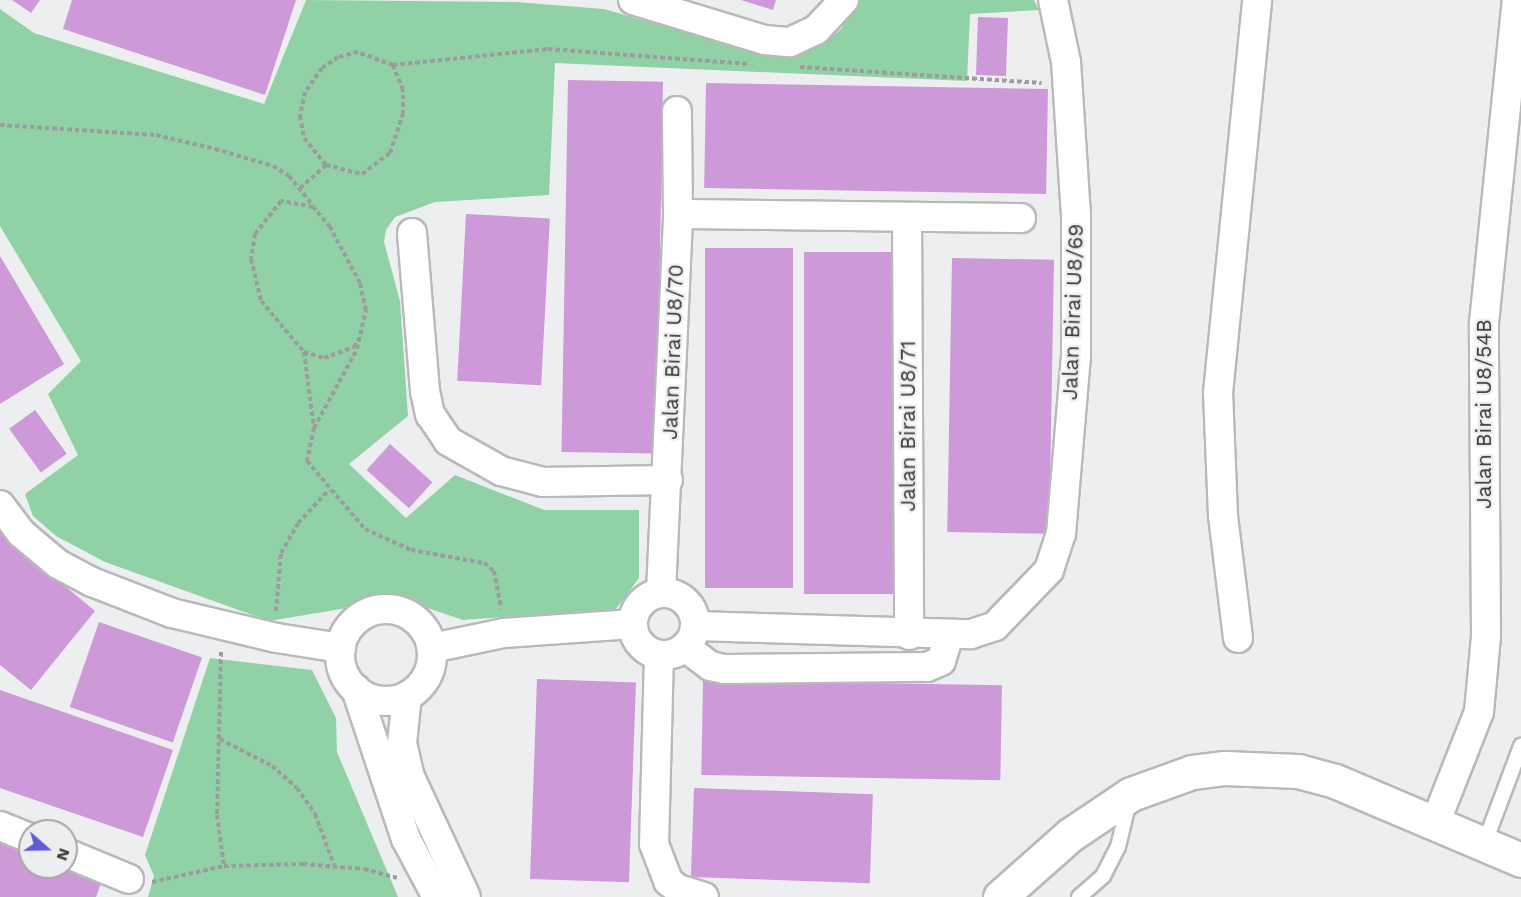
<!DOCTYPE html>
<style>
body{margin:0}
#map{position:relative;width:1521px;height:897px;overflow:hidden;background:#edeeef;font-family:"Work Sans",sans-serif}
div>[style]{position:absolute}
.green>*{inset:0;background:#90d2a6}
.building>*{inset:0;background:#ce99d8;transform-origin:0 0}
.path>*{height:4px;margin-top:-2px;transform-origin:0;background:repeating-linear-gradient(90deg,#9c9c9d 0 4.5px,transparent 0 7.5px)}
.roads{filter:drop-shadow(2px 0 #b8b9ba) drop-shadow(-2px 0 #b8b9ba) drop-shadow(0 2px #b8b9ba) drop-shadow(0 -2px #b8b9ba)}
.service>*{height:14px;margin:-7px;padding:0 7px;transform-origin:7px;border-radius:7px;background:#fff}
.minor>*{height:28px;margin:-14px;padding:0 14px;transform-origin:14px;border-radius:14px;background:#fff}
.minor>.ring{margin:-14px;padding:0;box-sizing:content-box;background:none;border:28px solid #fff;border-radius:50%}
.tertiary>*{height:33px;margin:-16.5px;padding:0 16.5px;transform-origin:16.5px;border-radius:16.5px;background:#fff}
span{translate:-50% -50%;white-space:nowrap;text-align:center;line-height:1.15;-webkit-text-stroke:4.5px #edeeef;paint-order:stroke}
.street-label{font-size:21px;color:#393939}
.north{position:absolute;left:18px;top:819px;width:60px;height:60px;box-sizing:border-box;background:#edeeef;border:2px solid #a5a6a6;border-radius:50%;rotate:110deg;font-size:16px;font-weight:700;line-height:24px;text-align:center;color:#393939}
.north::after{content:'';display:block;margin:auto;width:21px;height:27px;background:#625cd5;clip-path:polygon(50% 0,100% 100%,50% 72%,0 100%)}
</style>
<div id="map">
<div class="green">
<div style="clip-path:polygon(306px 0,516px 2px,604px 9px,739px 48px,797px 56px,824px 44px,842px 28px,854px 0,1034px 0,1039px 10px,970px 14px,967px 81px,555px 63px,549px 195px,435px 202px,395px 217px,386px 230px,384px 242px,400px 301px,408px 416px,349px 464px,406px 518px,455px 475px,544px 510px,639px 510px,639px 578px,616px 609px,463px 620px,401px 599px,269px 621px,105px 562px,56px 536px,33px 516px,25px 494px,78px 455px,48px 394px,81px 361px,0 226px,0 9px,34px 33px,264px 104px)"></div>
<div style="clip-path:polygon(210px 658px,312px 670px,336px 718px,337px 752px,398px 897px,148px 897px,154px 876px,145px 855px)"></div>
</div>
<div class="building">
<div style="clip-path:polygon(12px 0,40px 0,31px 13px)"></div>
<div style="clip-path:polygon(72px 0,296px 0,265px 95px,63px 29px)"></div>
<div style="clip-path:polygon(741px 0,776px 0,773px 10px)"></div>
<div style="left:978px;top:17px;width:30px;height:58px;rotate:2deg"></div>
<div style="left:568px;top:80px;width:95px;height:372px;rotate:1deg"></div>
<div style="left:706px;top:83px;width:342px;height:105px;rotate:1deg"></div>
<div style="left:466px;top:214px;width:84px;height:167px;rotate:3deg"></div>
<div style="left:793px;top:248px;width:340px;height:88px;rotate:90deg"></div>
<div style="left:893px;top:252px;width:342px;height:89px;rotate:90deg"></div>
<div style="clip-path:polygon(0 256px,64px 364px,0 404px)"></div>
<div style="left:952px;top:258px;width:102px;height:274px;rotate:1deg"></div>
<div style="left:35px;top:410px;width:54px;height:32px;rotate:54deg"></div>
<div style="left:390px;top:444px;width:57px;height:35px;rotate:42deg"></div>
<div style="clip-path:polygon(0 532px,95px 611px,31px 690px,0 665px)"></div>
<div style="left:99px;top:622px;width:109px;height:90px;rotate:19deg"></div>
<div style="left:537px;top:679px;width:99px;height:200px;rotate:2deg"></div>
<div style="left:703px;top:680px;width:299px;height:95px;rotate:1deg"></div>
<div style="clip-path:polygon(0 690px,173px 750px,143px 837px,0 788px)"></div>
<div style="left:694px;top:788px;width:179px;height:89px;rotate:2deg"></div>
<div style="clip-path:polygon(0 842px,30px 852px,30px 867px,66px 867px,103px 878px,96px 897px,0 897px)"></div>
</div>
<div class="path">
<div style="left:393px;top:65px;width:37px;rotate:-160deg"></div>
<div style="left:358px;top:52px;width:21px;rotate:166deg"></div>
<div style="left:338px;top:57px;width:19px;rotate:145deg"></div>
<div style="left:322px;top:68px;width:29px;rotate:125deg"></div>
<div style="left:305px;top:92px;width:25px;rotate:102deg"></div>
<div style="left:300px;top:116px;width:22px;rotate:80deg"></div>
<div style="left:304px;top:138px;width:35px;rotate:51deg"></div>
<div style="left:326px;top:165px;width:37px;rotate:14deg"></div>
<div style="left:362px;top:174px;width:35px;rotate:-37deg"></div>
<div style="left:390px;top:153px;width:41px;rotate:-71.6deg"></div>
<div style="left:403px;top:114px;width:24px;rotate:-90deg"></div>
<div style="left:403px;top:90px;width:27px;rotate:-112deg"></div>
<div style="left:393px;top:65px;width:156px;rotate:-5.9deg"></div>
<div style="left:548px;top:49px;width:201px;rotate:4.3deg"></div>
<div style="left:800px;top:67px;width:242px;rotate:3.8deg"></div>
<div style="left:0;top:125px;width:156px;rotate:3.7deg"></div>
<div style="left:156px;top:135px;width:61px;rotate:13.3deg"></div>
<div style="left:215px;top:149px;width:60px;rotate:16.3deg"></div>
<div style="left:273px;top:166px;width:19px;rotate:32deg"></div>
<div style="left:289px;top:176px;width:38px;rotate:51deg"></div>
<div style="left:300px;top:188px;width:35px;rotate:-41deg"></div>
<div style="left:304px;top:352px;width:21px;rotate:17deg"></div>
<div style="left:324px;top:358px;width:32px;rotate:-20deg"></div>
<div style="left:354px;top:347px;width:9px;rotate:-58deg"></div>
<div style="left:314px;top:428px;width:90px;rotate:-61.4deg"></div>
<div style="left:357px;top:349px;width:40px;rotate:-77deg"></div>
<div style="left:366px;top:310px;width:28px;rotate:-103deg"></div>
<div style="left:360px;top:283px;width:64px;rotate:-118.2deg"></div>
<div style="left:330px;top:227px;width:26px;rotate:-130deg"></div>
<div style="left:313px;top:207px;width:33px;rotate:-169deg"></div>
<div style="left:281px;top:201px;width:42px;rotate:128.2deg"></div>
<div style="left:255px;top:234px;width:25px;rotate:99deg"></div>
<div style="left:251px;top:259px;width:43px;rotate:76.6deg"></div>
<div style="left:261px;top:301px;width:67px;rotate:49.9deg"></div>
<div style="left:304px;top:352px;width:77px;rotate:82.5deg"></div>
<div style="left:314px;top:428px;width:34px;rotate:102deg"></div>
<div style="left:307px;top:461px;width:89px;rotate:49.5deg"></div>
<div style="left:365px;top:529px;width:51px;rotate:24.5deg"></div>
<div style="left:411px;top:550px;width:74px;rotate:10.1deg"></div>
<div style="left:484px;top:563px;width:13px;rotate:39deg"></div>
<div style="left:494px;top:571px;width:38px;rotate:79deg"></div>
<div style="left:276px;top:611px;width:58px;rotate:-85.1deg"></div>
<div style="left:281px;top:553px;width:34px;rotate:-60deg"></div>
<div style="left:298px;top:523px;width:44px;rotate:-46.8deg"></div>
<div style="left:221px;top:652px;width:163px;rotate:91.4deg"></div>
<div style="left:217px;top:815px;width:51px;rotate:82.2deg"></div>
<div style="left:220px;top:739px;width:59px;rotate:27.4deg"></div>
<div style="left:272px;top:766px;width:33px;rotate:41deg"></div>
<div style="left:297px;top:788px;width:32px;rotate:55deg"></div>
<div style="left:315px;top:814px;width:54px;rotate:69.6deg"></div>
<div style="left:152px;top:882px;width:74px;rotate:-12.5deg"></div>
<div style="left:224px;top:866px;width:79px;rotate:-1.5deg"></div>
<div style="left:303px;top:864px;width:61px;rotate:4.7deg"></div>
<div style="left:364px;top:869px;width:34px;rotate:15deg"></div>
</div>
<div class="roads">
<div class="service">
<div style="left:1485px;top:842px;width:103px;rotate:-69.4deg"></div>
<div style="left:1079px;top:897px;width:32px;rotate:-41deg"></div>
<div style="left:1103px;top:876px;width:33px;rotate:-63deg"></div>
<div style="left:1118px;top:847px;width:47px;rotate:-76.6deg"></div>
</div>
<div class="minor">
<div style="left:633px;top:0;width:138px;rotate:16.9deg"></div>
<div style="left:765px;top:40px;width:25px;rotate:5deg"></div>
<div style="left:790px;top:42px;width:29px;rotate:-25deg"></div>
<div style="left:816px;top:30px;width:41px;rotate:-47deg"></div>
<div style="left:678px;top:214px;width:343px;rotate:0.7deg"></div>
<div style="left:907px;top:217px;width:418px;rotate:89.7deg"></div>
<div style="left:412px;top:233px;width:159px;rotate:85.3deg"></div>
<div style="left:425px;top:391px;width:24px;rotate:78deg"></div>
<div style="left:430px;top:414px;width:32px;rotate:56deg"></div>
<div style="left:448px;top:441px;width:61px;rotate:29.5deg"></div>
<div style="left:501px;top:471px;width:43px;rotate:14.7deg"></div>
<div style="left:543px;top:482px;width:125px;rotate:-0.9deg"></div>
<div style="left:0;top:505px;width:35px;rotate:53deg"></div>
<div style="left:21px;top:533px;width:48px;rotate:40deg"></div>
<div style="left:58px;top:564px;width:38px;rotate:28deg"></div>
<div style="left:92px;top:582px;width:86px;rotate:21.2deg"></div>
<div style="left:172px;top:613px;width:108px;rotate:13.4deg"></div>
<div style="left:277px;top:638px;width:65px;rotate:8.9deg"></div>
<div class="ring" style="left:633px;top:593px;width:34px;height:34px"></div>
<div style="left:661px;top:593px;width:379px;rotate:-87.4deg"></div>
<div style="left:678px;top:214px;width:103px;rotate:-90.6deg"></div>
<div class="ring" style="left:340px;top:609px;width:64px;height:64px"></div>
<div style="left:695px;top:626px;width:276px;rotate:1.7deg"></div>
<div style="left:971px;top:634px;width:25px;rotate:-18deg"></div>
<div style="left:995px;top:626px;width:78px;rotate:-46deg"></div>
<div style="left:1049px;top:570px;width:38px;rotate:-72deg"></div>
<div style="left:1061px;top:534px;width:178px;rotate:-85.2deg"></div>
<div style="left:1076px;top:357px;width:141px;rotate:-90deg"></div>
<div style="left:1076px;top:216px;width:154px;rotate:-93.7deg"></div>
<div style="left:1066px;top:62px;width:63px;rotate:-101.8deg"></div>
<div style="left:1238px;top:638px;width:123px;rotate:-97deg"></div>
<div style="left:1223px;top:516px;width:123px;rotate:-92.3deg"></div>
<div style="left:1218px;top:393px;width:395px;rotate:-84.3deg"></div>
<div style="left:685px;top:647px;width:31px;rotate:37deg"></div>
<div style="left:710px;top:666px;width:14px;rotate:12deg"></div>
<div style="left:724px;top:669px;width:203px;rotate:-0.6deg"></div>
<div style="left:927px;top:667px;width:15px;rotate:-23deg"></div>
<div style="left:941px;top:661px;width:28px;rotate:-73deg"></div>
<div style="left:432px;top:648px;width:74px;rotate:-11.8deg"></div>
<div style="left:504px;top:633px;width:129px;rotate:-4deg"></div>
<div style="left:659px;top:655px;width:189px;rotate:91.5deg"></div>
<div style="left:654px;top:844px;width:40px;rotate:69deg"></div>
<div style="left:668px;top:881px;width:13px;rotate:39deg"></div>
<div style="left:678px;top:889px;width:27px;rotate:17deg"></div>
<div style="left:356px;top:689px;width:158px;rotate:71.6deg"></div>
<div style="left:406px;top:839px;width:66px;rotate:61.9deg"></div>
<div style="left:407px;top:696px;width:47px;rotate:96.1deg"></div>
<div style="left:402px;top:743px;width:35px;rotate:77deg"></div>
<div style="left:410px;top:777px;width:132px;rotate:65deg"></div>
<div style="left:1436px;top:821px;width:117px;rotate:-68.5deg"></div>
<div style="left:1479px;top:712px;width:75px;rotate:-84.7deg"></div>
<div style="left:1486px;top:637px;width:314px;rotate:-90.4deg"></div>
<div style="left:1484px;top:323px;width:325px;rotate:-84.2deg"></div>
<div style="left:0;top:826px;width:32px;rotate:22deg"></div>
<div style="left:66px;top:853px;width:68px;rotate:22.4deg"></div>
</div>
<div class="tertiary">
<div style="left:1000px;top:897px;width:94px;rotate:-41.5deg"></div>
<div style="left:1070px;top:835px;width:73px;rotate:-33.9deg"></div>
<div style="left:1131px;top:794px;width:65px;rotate:-19.8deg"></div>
<div style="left:1192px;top:772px;width:33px;rotate:-7deg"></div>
<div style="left:1225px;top:768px;width:73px;rotate:2.4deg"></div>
<div style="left:1298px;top:771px;width:38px;rotate:15deg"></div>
<div style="left:1335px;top:781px;width:202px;rotate:23deg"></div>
</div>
</div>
<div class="street-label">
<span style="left:1073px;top:312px;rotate:-88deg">Jalan Birai U8/69</span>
<span style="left:673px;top:352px;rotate:-88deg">Jalan Birai U8/70</span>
<span style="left:1484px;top:414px;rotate:-90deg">Jalan Birai U8/54B</span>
<span style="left:908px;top:426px;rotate:-90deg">Jalan Birai U8/71</span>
</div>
<div class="north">N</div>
</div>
